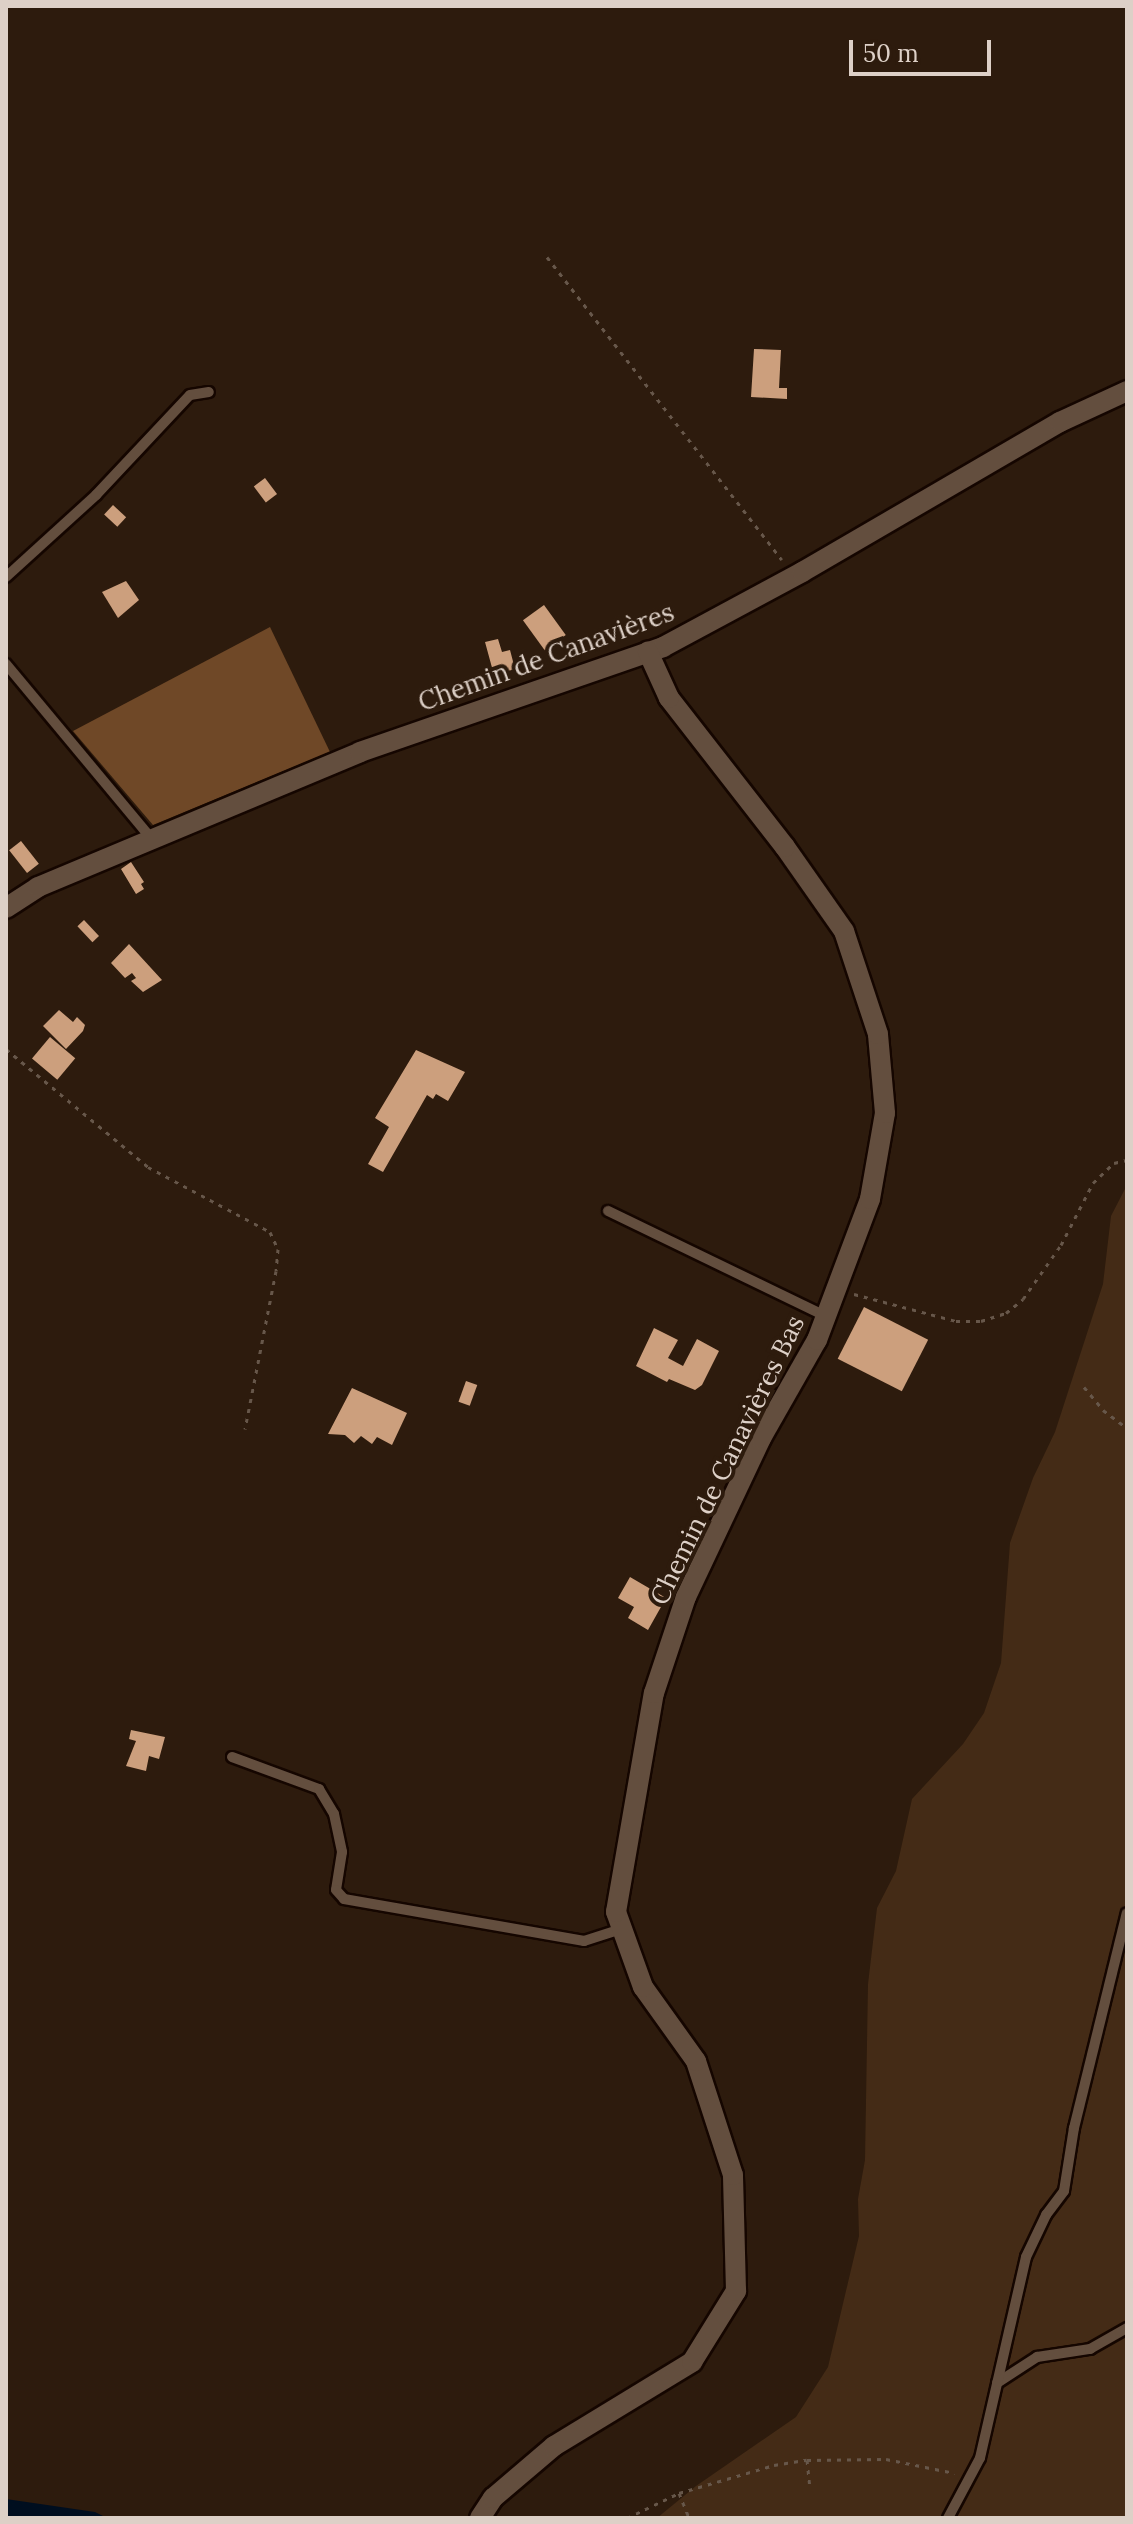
<!DOCTYPE html>
<meta charset="utf-8">
<style>
body{margin:0}
#map{position:relative;width:1133px;height:2524px;overflow:hidden;background:#2d1b0d;font-family:Lora,serif}
div>[style]{position:absolute}
.green>*{inset:0;background:#442b16}
.forest>*{inset:0;background:#6f4827}
.water>*{inset:0;background:#000e1f}
.building>*{inset:0;background:#cc9f7d;transform-origin:0 0}
.path>*{height:3px;margin-top:-1.5px;transform-origin:0;background:repeating-linear-gradient(90deg,#67574a 0 4px,transparent 0 10px)}
.roads{filter:drop-shadow(2px 0 #150600) drop-shadow(-2px 0 #150600) drop-shadow(0 2px #150600) drop-shadow(0 -2px #150600)}
.lane>*{height:10px;margin:-5px;padding:0 5px;transform-origin:5px;border-radius:5px;background:#634e3e}
.street>*{height:20px;margin:-10px;padding:0 10px;transform-origin:10px;border-radius:10px;background:#634e3e}
span{translate:-50% -50%;white-space:nowrap;text-align:center;line-height:1.15;-webkit-text-stroke:8px #2d1b0d;paint-order:stroke}
.street-label{font-size:26px;color:#ddd0c7}
.frame{position:absolute;inset:0;border:8px solid #ddd0c7;pointer-events:none}
.scale{position:absolute;left:849px;top:40px;width:142px;height:36px;box-sizing:border-box;border:4px solid #ddd0c7;border-top:0;padding-left:10px;font-size:24px;line-height:28px;white-space:nowrap;color:#ddd0c7;-webkit-text-stroke:6px #2d1b0d;paint-order:stroke}
</style>
<div id="map">
<div class="green">
<div style="clip-path:polygon(1127px 1185px,1127px 2518px,657px 2518px,696px 2486px,796px 2417px,828px 2367px,859px 2236px,858px 2199px,865px 2160px,868px 1984px,877px 1908px,896px 1871px,912px 1799px,963px 1744px,984px 1713px,1001px 1663px,1010px 1543px,1033px 1478px,1055px 1432px,1103px 1284px,1111px 1216px)"></div>
</div>
<div class="forest">
<div style="clip-path:polygon(270px 627px,330px 752px,153px 825px,73px 731px)"></div>
</div>
<div class="water">
<div style="clip-path:polygon(6px 2499px,95px 2512px,107px 2518px,6px 2518px)"></div>
</div>
<div class="building">
<div style="clip-path:polygon(754px 349px,781px 350px,779px 388px,787px 388px,787px 399px,751px 397px)"></div>
<div style="left:265px;top:478px;width:20px;height:14px;rotate:53deg"></div>
<div style="left:113px;top:505px;width:18px;height:13px;rotate:43deg"></div>
<div style="clip-path:polygon(126px 581px,139px 600px,118px 618px,102px 592px)"></div>
<div style="left:544px;top:605px;width:37px;height:26px;rotate:54deg"></div>
<div style="clip-path:polygon(498px 639px,502px 652px,510px 650px,515px 669px,494px 675px,485px 642px)"></div>
<div style="left:21px;top:841px;width:29px;height:15px;rotate:52deg"></div>
<div style="clip-path:polygon(131px 862px,144px 882px,141px 884px,144px 889px,136px 894px,121px 869px)"></div>
<div style="left:84px;top:920px;width:22px;height:9px;rotate:47deg"></div>
<div style="clip-path:polygon(129px 944px,162px 980px,143px 992px,131px 981px,136px 978px,132px 973px,125px 978px,111px 963px)"></div>
<div style="clip-path:polygon(59px 1010px,73px 1022px,77px 1017px,85px 1025px,83px 1031px,66px 1049px,43px 1026px)"></div>
<div style="left:50px;top:1037px;width:33px;height:28px;rotate:40deg"></div>
<div style="clip-path:polygon(416px 1050px,465px 1072px,448px 1101px,436px 1094px,433px 1099px,427px 1095px,383px 1172px,368px 1164px,389px 1127px,375px 1118px)"></div>
<div style="left:864px;top:1307px;width:72px;height:58px;rotate:27deg"></div>
<div style="clip-path:polygon(654px 1328px,678px 1340px,668px 1358px,683px 1366px,697px 1339px,719px 1351px,702px 1385px,695px 1390px,669px 1379px,667px 1382px,636px 1366px)"></div>
<div style="left:466px;top:1381px;width:12px;height:22px;rotate:20deg"></div>
<div style="clip-path:polygon(352px 1388px,407px 1413px,392px 1445px,377px 1437px,372px 1444px,361px 1436px,354px 1443px,345px 1435px,328px 1434px)"></div>
<div style="clip-path:polygon(630px 1577px,666px 1598px,648px 1630px,628px 1618px,634px 1607px,618px 1598px)"></div>
<div style="clip-path:polygon(131px 1730px,165px 1737px,159px 1759px,149px 1756px,146px 1771px,126px 1766px,136px 1741px,129px 1739px)"></div>
</div>
<div class="path">
<div style="left:547px;top:257px;width:383px;rotate:52.2deg"></div>
<div style="left:6px;top:1049px;width:185px;rotate:39.7deg"></div>
<div style="left:148px;top:1167px;width:138px;rotate:28deg"></div>
<div style="left:270px;top:1232px;width:19px;rotate:65deg"></div>
<div style="left:278px;top:1249px;width:22px;rotate:95deg"></div>
<div style="left:276px;top:1271px;width:161px;rotate:101.1deg"></div>
<div style="left:854px;top:1294px;width:106px;rotate:14.8deg"></div>
<div style="left:956px;top:1321px;width:25px"></div>
<div style="left:981px;top:1321px;width:26px;rotate:-18deg"></div>
<div style="left:1006px;top:1313px;width:22px;rotate:-39deg"></div>
<div style="left:1023px;top:1299px;width:66px;rotate:-54.9deg"></div>
<div style="left:1061px;top:1245px;width:70px;rotate:-62.7deg"></div>
<div style="left:1093px;top:1183px;width:29px;rotate:-44deg"></div>
<div style="left:1114px;top:1163px;width:13px;rotate:-13deg"></div>
<div style="left:1084px;top:1387px;width:30px;rotate:50deg"></div>
<div style="left:1103px;top:1410px;width:30px;rotate:37deg"></div>
<div style="left:807px;top:2460px;width:28px;rotate:84deg"></div>
<div style="left:679px;top:2493px;width:27px;rotate:68deg"></div>
<div style="left:627px;top:2518px;width:58px;rotate:-25.7deg"></div>
<div style="left:679px;top:2493px;width:99px;rotate:-16.4deg"></div>
<div style="left:774px;top:2465px;width:33px;rotate:-9deg"></div>
<div style="left:807px;top:2460px;width:79px;rotate:-0.7deg"></div>
<div style="left:886px;top:2459px;width:70px;rotate:11.5deg"></div>
</div>
<div class="roads">
<div class="lane">
<div style="left:6px;top:577px;width:122px;rotate:-42.3deg"></div>
<div style="left:96px;top:495px;width:137px;rotate:-46.8deg"></div>
<div style="left:190px;top:395px;width:19px;rotate:-9deg"></div>
<div style="left:6px;top:664px;width:226px;rotate:50.2deg"></div>
<div style="left:608px;top:1211px;width:241px;rotate:25.8deg"></div>
<div style="left:232px;top:1757px;width:93px;rotate:20.2deg"></div>
<div style="left:319px;top:1789px;width:29px;rotate:59deg"></div>
<div style="left:334px;top:1814px;width:39px;rotate:78deg"></div>
<div style="left:342px;top:1852px;width:38px;rotate:99deg"></div>
<div style="left:336px;top:1890px;width:12px;rotate:48deg"></div>
<div style="left:344px;top:1899px;width:244px;rotate:9.9deg"></div>
<div style="left:584px;top:1941px;width:40px;rotate:-18deg"></div>
<div style="left:997px;top:2383px;width:48px;rotate:-33deg"></div>
<div style="left:1037px;top:2357px;width:54px;rotate:-8.6deg"></div>
<div style="left:1090px;top:2349px;width:43px;rotate:-29.6deg"></div>
<div style="left:948px;top:2518px;width:68px;rotate:-61.9deg"></div>
<div style="left:980px;top:2458px;width:206px;rotate:-77.1deg"></div>
<div style="left:1026px;top:2257px;width:47px;rotate:-64.5deg"></div>
<div style="left:1046px;top:2215px;width:30px;rotate:-53deg"></div>
<div style="left:1064px;top:2191px;width:64px;rotate:-81deg"></div>
<div style="left:1074px;top:2128px;width:221px;rotate:-76.2deg"></div>
</div>
<div class="street">
<div style="left:6px;top:908px;width:38px;rotate:-33deg"></div>
<div style="left:38px;top:887px;width:349px;rotate:-22.7deg"></div>
<div style="left:360px;top:752px;width:321px;rotate:-19.1deg"></div>
<div style="left:663px;top:647px;width:158px;rotate:-28.3deg"></div>
<div style="left:802px;top:572px;width:298px;rotate:-30.2deg"></div>
<div style="left:1060px;top:422px;width:74px;rotate:-24.8deg"></div>
<div style="left:480px;top:2518px;width:24px;rotate:-57deg"></div>
<div style="left:493px;top:2498px;width:80px;rotate:-40.4deg"></div>
<div style="left:554px;top:2446px;width:162px;rotate:-31.3deg"></div>
<div style="left:692px;top:2362px;width:84px;rotate:-58.2deg"></div>
<div style="left:736px;top:2291px;width:116px;rotate:-91.5deg"></div>
<div style="left:733px;top:2175px;width:120px;rotate:-108deg"></div>
<div style="left:696px;top:2061px;width:91px;rotate:-125.6deg"></div>
<div style="left:643px;top:1987px;width:80px;rotate:-109.8deg"></div>
<div style="left:616px;top:1912px;width:222px;rotate:-80.2deg"></div>
<div style="left:654px;top:1693px;width:101px;rotate:-71.6deg"></div>
<div style="left:686px;top:1597px;width:176px;rotate:-64.7deg"></div>
<div style="left:761px;top:1438px;width:113px;rotate:-60.3deg"></div>
<div style="left:817px;top:1340px;width:151px;rotate:-69.4deg"></div>
<div style="left:870px;top:1199px;width:87px;rotate:-80.1deg"></div>
<div style="left:885px;top:1113px;width:79px;rotate:-95.1deg"></div>
<div style="left:878px;top:1034px;width:108px;rotate:-108.3deg"></div>
<div style="left:844px;top:931px;width:103px;rotate:-125.1deg"></div>
<div style="left:785px;top:847px;width:189px;rotate:-127.9deg"></div>
<div style="left:669px;top:698px;width:51px;rotate:-114.5deg"></div>
</div>
</div>
<div class="street-label">
<span style="left:546px;top:657px;rotate:-20deg">Chemin de Canavières</span>
<span style="left:727px;top:1460px;rotate:-64deg">Chemin de Canavières Bas</span>
</div>
<div class="frame"></div>
<div class="scale">50 m</div>
</div>
